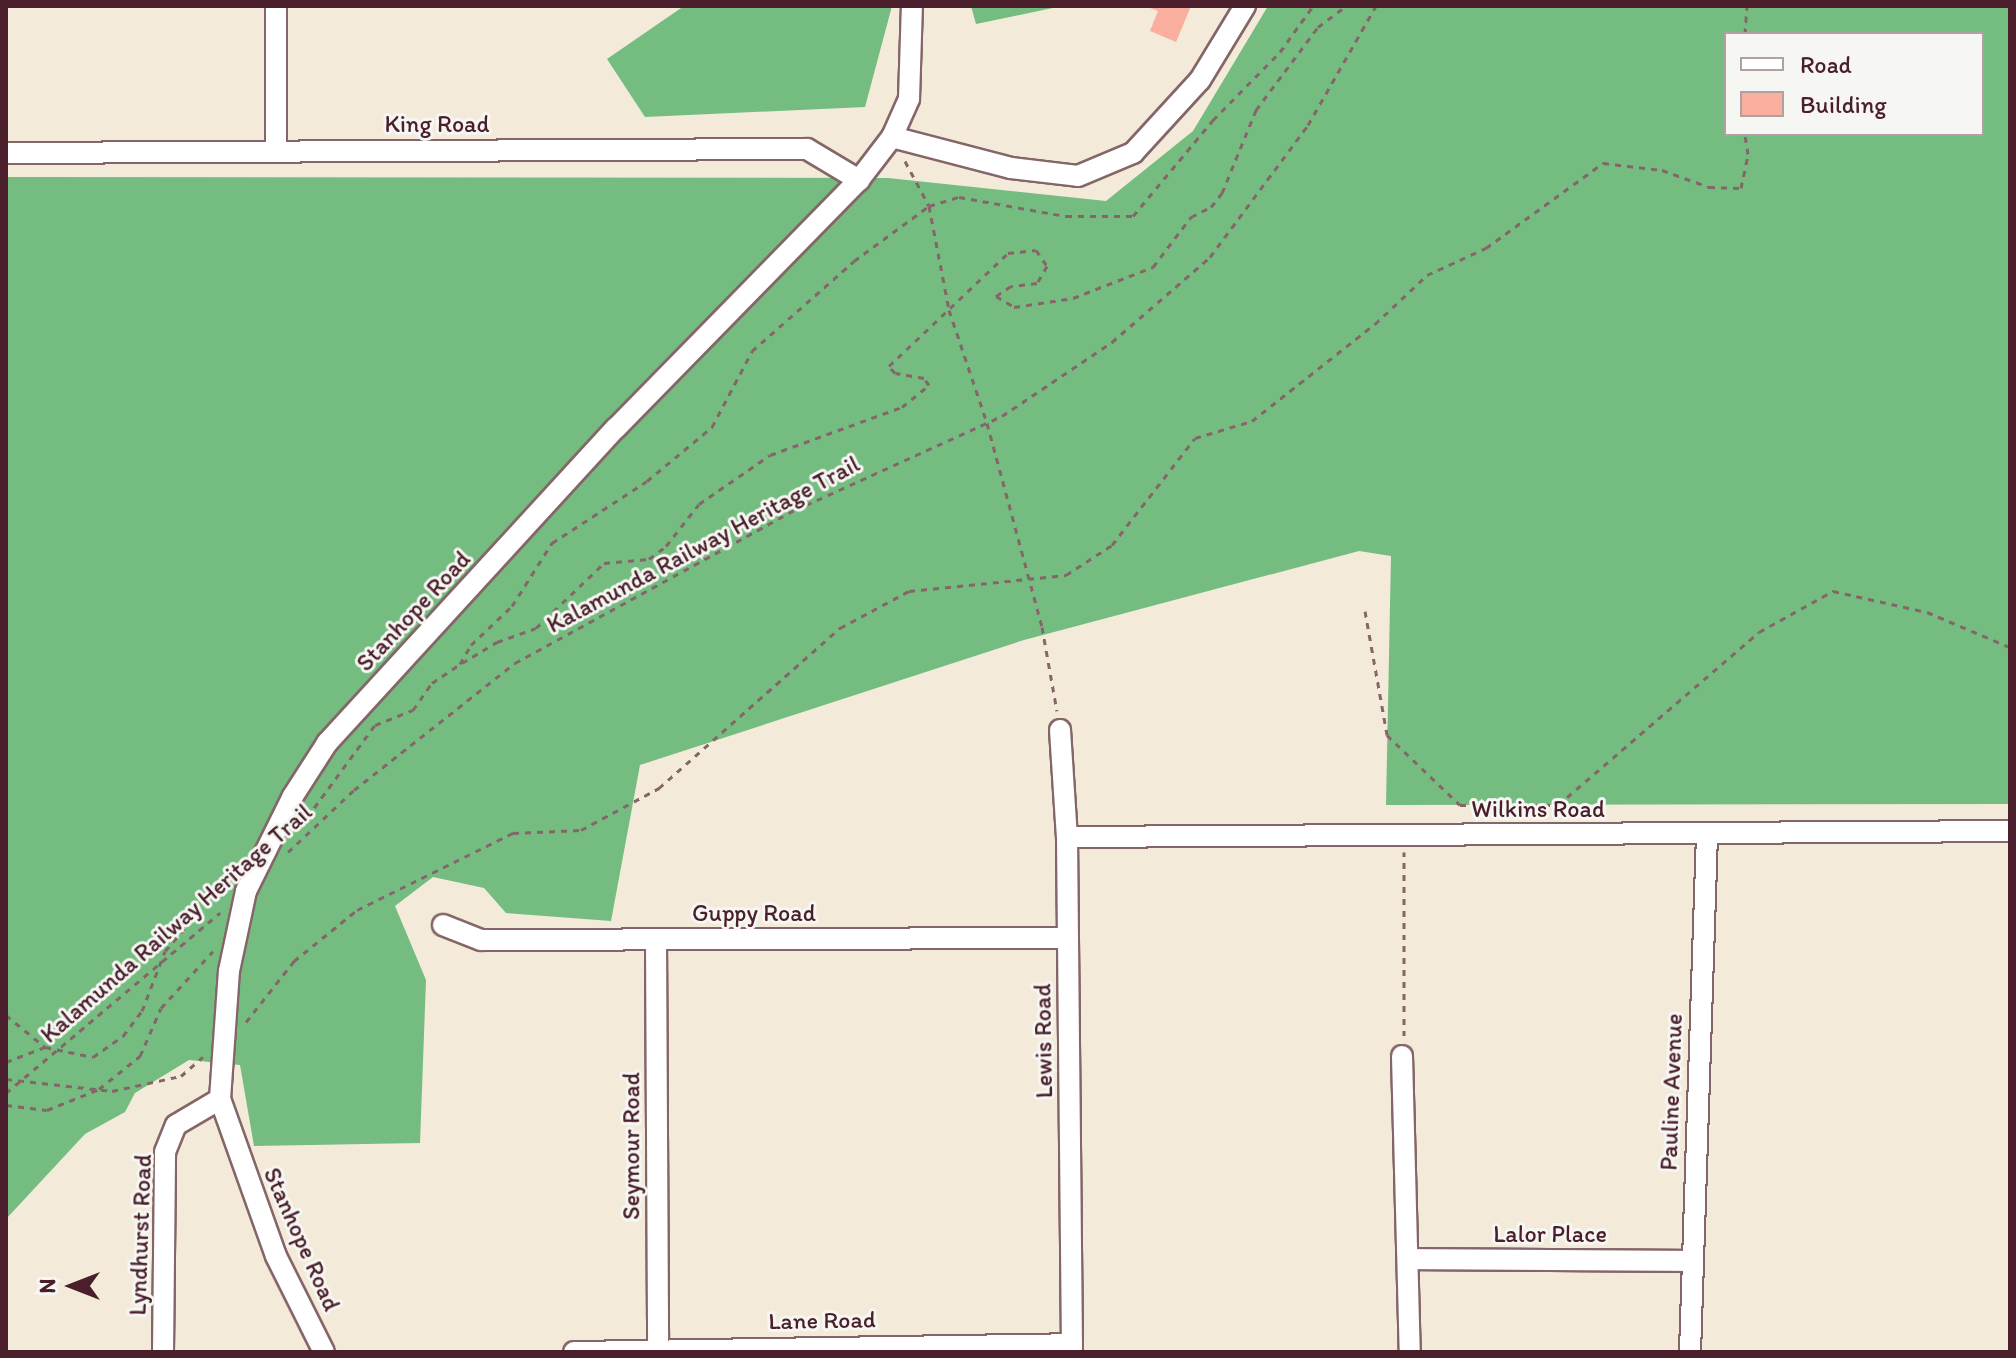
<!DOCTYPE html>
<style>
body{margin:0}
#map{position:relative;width:2016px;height:1358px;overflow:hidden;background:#f3ead9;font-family:Itim,sans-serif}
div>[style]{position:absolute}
.forest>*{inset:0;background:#74bc80}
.building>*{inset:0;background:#f9ae9e}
.path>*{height:3px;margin-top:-1.5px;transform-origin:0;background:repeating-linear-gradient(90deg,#856668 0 6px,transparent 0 12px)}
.roads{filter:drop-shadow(2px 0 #856668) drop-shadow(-2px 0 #856668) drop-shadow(0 2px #856668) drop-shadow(0 -2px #856668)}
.minor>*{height:20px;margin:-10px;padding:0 10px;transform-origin:10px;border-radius:10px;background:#fff}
span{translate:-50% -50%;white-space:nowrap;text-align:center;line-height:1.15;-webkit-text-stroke:6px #f6f6f2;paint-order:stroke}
.street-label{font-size:24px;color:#4a1f2b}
.frame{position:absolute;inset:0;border:8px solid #4a1f2b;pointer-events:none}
.legend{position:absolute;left:1724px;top:32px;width:260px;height:104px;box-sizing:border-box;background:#f6f6f2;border:2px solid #b1a0a2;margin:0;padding:10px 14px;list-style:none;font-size:24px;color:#4a1f2b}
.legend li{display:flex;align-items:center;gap:16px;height:40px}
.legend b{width:40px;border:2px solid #b1a0a2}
.north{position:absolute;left:32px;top:1246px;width:80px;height:80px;-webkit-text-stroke:6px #f6f6f2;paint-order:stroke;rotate:270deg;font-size:22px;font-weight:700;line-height:32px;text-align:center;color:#4a1f2b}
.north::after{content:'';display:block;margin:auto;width:28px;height:36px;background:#4a1f2b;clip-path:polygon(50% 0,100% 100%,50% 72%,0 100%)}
</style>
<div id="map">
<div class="forest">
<div style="clip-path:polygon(684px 6px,892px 6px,865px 107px,645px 117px,607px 59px)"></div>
<div style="clip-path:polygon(971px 6px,1062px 6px,976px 24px)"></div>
<div style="clip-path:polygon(evenodd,1268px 6px,2010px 6px,2010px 804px,1386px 805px,1391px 556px,1359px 551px,1024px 640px,640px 765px,611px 921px,506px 913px,484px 888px,433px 877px,395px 906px,426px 980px,420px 1143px,254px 1146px,240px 1065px,189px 1060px,135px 1093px,125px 1112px,85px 1134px,6px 1219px,6px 177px,888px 178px,1106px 201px,1193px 131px,1268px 6px,1726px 34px,1982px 34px,1982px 134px,1726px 134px,1726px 34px)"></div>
</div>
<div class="building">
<div style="clip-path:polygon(1145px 6px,1191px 6px,1176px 42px,1150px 31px,1158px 11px)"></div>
</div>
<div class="path">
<div style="left:1745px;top:34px;width:28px;rotate:-86deg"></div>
<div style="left:905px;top:161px;width:51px;rotate:61.9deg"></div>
<div style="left:929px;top:206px;width:106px;rotate:79.1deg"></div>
<div style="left:949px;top:310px;width:119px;rotate:71.4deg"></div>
<div style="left:987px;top:423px;width:211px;rotate:74.9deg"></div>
<div style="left:1042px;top:627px;width:85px;rotate:79.9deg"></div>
<div style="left:1365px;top:611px;width:126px;rotate:79.9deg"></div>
<div style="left:1387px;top:735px;width:101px;rotate:43.8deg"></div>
<div style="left:1460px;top:805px;width:98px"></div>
<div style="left:1558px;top:805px;width:265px;rotate:-40.7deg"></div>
<div style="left:1759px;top:632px;width:85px;rotate:-29deg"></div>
<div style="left:1833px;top:591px;width:96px;rotate:12.6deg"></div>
<div style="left:1927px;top:612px;width:90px;rotate:22.9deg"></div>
<div style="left:462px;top:663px;width:41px;rotate:-31deg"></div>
<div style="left:497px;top:642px;width:41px;rotate:-19.7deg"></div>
<div style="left:536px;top:628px;width:94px;rotate:-43.7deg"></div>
<div style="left:604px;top:563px;width:45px;rotate:-5.1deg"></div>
<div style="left:649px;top:559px;width:21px;rotate:-37deg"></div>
<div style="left:666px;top:546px;width:53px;rotate:-51.8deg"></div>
<div style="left:699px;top:504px;width:86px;rotate:-34.6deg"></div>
<div style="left:770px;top:455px;width:140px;rotate:-20deg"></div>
<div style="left:902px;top:407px;width:35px;rotate:-39deg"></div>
<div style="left:929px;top:385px;width:9px;rotate:-126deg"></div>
<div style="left:924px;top:378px;width:29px;rotate:-170deg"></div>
<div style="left:895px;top:373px;width:9px;rotate:-131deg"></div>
<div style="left:889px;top:366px;width:164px;rotate:-43.5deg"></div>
<div style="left:1008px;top:253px;width:28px;rotate:-6deg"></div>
<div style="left:1036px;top:250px;width:19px;rotate:55deg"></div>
<div style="left:1047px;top:266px;width:20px;rotate:120deg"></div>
<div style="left:1037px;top:283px;width:26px;rotate:173deg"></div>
<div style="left:1011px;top:286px;width:18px;rotate:146deg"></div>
<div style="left:996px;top:296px;width:21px;rotate:31deg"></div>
<div style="left:1014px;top:307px;width:60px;rotate:-8.7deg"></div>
<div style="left:1073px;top:298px;width:86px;rotate:-21.2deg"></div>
<div style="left:1153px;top:267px;width:63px;rotate:-52.8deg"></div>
<div style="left:1191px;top:217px;width:22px;rotate:-27deg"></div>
<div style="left:1211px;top:207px;width:18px;rotate:-52deg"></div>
<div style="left:1222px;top:193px;width:90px;rotate:-67.7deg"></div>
<div style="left:1256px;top:110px;width:104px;rotate:-53.2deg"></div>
<div style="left:1318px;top:27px;width:35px;rotate:-37deg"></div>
<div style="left:300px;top:827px;width:127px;rotate:-53.7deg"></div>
<div style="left:375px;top:725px;width:41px;rotate:-21.5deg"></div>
<div style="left:413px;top:710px;width:33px;rotate:-55deg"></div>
<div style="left:432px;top:683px;width:34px;rotate:-34deg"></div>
<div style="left:460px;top:664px;width:22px;rotate:-60deg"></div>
<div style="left:471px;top:645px;width:57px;rotate:-43.6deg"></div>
<div style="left:512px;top:606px;width:75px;rotate:-57.6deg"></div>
<div style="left:552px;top:543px;width:113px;rotate:-33.1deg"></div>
<div style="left:647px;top:481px;width:85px;rotate:-39.7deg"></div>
<div style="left:712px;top:427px;width:86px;rotate:-62.2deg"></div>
<div style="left:752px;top:351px;width:136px;rotate:-41.4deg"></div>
<div style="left:854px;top:261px;width:93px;rotate:-36.3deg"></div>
<div style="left:929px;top:206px;width:31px;rotate:-17deg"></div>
<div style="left:959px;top:197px;width:109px;rotate:10.1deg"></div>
<div style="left:1066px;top:216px;width:67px"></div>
<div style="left:1133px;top:216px;width:125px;rotate:-50.2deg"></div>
<div style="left:1213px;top:120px;width:95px;rotate:-45.4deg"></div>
<div style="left:1280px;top:52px;width:57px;rotate:-54.3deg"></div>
<div style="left:288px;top:852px;width:91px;rotate:-43.2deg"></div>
<div style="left:354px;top:790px;width:205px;rotate:-38.3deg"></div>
<div style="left:515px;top:663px;width:319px;rotate:-28.7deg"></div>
<div style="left:795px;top:510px;width:227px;rotate:-24.4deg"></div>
<div style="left:1002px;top:416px;width:133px;rotate:-33.9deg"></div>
<div style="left:1112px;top:342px;width:130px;rotate:-40.9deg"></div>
<div style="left:1210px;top:257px;width:164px;rotate:-53.4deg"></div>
<div style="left:1308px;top:125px;width:137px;rotate:-60.3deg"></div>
<div style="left:6px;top:1015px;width:50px;rotate:39.4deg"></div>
<div style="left:246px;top:1022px;width:78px;rotate:-51.8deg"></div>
<div style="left:294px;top:961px;width:81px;rotate:-39deg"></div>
<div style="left:357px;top:910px;width:174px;rotate:-26.3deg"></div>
<div style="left:513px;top:833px;width:68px;rotate:-2.5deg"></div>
<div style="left:581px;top:830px;width:89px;rotate:-28.3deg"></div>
<div style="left:659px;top:788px;width:242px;rotate:-41.5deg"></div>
<div style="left:840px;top:628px;width:78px;rotate:-28.2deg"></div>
<div style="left:909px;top:591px;width:158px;rotate:-5.8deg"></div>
<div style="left:1066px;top:575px;width:55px;rotate:-33.1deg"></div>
<div style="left:1112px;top:545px;width:135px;rotate:-52.2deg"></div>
<div style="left:1195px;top:438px;width:59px;rotate:-16.6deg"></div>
<div style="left:1252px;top:421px;width:157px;rotate:-38.3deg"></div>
<div style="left:1375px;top:324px;width:71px;rotate:-43.3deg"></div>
<div style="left:1427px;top:275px;width:65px;rotate:-24.6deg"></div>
<div style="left:1486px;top:248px;width:145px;rotate:-36deg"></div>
<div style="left:1603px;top:163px;width:59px;rotate:6.8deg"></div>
<div style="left:1662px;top:170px;width:50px;rotate:19.9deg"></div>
<div style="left:1709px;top:187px;width:32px;rotate:2deg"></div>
<div style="left:1741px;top:188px;width:35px;rotate:-78deg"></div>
<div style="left:1748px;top:154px;width:20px;rotate:-99deg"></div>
<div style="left:1404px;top:1036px;width:184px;rotate:-90deg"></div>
<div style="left:6px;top:1062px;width:42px;rotate:-21deg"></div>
<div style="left:45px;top:1047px;width:49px;rotate:11.8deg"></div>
<div style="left:93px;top:1057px;width:37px;rotate:-35deg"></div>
<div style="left:123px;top:1036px;width:31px;rotate:-53deg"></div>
<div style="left:142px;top:1011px;width:64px;rotate:-69deg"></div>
<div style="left:165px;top:951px;width:60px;rotate:-49.1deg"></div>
<div style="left:204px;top:906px;width:29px;rotate:-36deg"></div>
<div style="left:6px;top:1079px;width:107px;rotate:6.5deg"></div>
<div style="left:112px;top:1091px;width:71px;rotate:-12.3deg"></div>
<div style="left:181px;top:1076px;width:29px;rotate:-41deg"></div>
<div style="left:6px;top:1093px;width:280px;rotate:-40.1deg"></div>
<div style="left:6px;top:1105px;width:41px;rotate:7deg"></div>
<div style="left:47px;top:1110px;width:56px;rotate:-22deg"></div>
<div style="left:99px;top:1089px;width:53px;rotate:-38.8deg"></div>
<div style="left:140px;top:1056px;width:52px;rotate:-66.4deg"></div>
<div style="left:161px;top:1008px;width:77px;rotate:-47.6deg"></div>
</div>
<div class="roads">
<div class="minor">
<div style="left:892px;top:137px;width:123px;rotate:14.6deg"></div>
<div style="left:1011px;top:168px;width:67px;rotate:6.8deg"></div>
<div style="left:1078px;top:176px;width:60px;rotate:-22.7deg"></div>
<div style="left:1133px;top:153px;width:99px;rotate:-47.5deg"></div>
<div style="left:1200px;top:80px;width:87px;rotate:-58.7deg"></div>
<div style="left:276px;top:151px;width:145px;rotate:-90deg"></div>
<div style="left:6px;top:153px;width:801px;rotate:-0.29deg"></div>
<div style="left:807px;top:149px;width:61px;rotate:30.8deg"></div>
<div style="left:1060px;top:730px;width:107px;rotate:86.3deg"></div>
<div style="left:1067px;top:837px;width:515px;rotate:89.44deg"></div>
<div style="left:1067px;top:837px;width:943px;rotate:-0.36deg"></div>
<div style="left:443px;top:925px;width:41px;rotate:21.5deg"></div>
<div style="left:481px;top:940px;width:587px;rotate:-0.2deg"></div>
<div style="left:656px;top:940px;width:412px;rotate:89.7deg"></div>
<div style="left:1402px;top:1056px;width:296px;rotate:88.5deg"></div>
<div style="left:1409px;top:1259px;width:281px;rotate:0.4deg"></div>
<div style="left:163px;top:1352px;width:200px;rotate:-89.4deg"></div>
<div style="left:165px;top:1152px;width:29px;rotate:-68deg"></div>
<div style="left:176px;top:1125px;width:51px;rotate:-30.6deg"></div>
<div style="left:324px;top:1352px;width:107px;rotate:-116.6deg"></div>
<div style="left:276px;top:1256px;width:167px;rotate:-109.6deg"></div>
<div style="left:220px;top:1099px;width:128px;rotate:-86deg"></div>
<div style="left:229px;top:971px;width:82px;rotate:-78deg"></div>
<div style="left:246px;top:891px;width:106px;rotate:-63.7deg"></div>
<div style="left:293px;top:796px;width:63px;rotate:-57.3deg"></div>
<div style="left:327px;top:743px;width:427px;rotate:-47.5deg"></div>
<div style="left:616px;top:428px;width:347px;rotate:-45.6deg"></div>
<div style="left:859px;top:180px;width:54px;rotate:-52.5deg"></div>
<div style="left:892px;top:137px;width:42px;rotate:-65.9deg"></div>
<div style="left:909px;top:99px;width:93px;rotate:-88.2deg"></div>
<div style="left:574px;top:1352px;width:498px;rotate:-0.9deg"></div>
<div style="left:1690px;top:1352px;width:518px;rotate:-88.12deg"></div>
</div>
</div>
<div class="street-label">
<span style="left:437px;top:124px">King Road</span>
<span style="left:703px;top:544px;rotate:-28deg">Kalamunda Railway Heritage Trail</span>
<span style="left:413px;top:611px;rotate:-47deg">Stanhope Road</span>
<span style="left:1538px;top:809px">Wilkins Road</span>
<span style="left:754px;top:913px">Guppy Road</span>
<span style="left:176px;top:923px;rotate:-41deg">Kalamunda Railway Heritage Trail</span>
<span style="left:1043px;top:1041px;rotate:-91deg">Lewis Road</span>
<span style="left:1671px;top:1092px;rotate:-88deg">Pauline Avenue</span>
<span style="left:631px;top:1146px;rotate:-90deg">Seymour Road</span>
<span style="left:1550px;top:1234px">Lalor Place</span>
<span style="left:140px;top:1235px;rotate:-88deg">Lyndhurst Road</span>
<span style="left:302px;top:1239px;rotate:66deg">Stanhope Road</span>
<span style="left:822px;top:1320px;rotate:-1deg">Lane Road</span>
</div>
<div class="frame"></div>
<ul class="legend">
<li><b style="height:10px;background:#fff"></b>Road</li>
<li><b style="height:22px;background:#f9ae9e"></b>Building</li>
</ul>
<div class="north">N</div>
</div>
